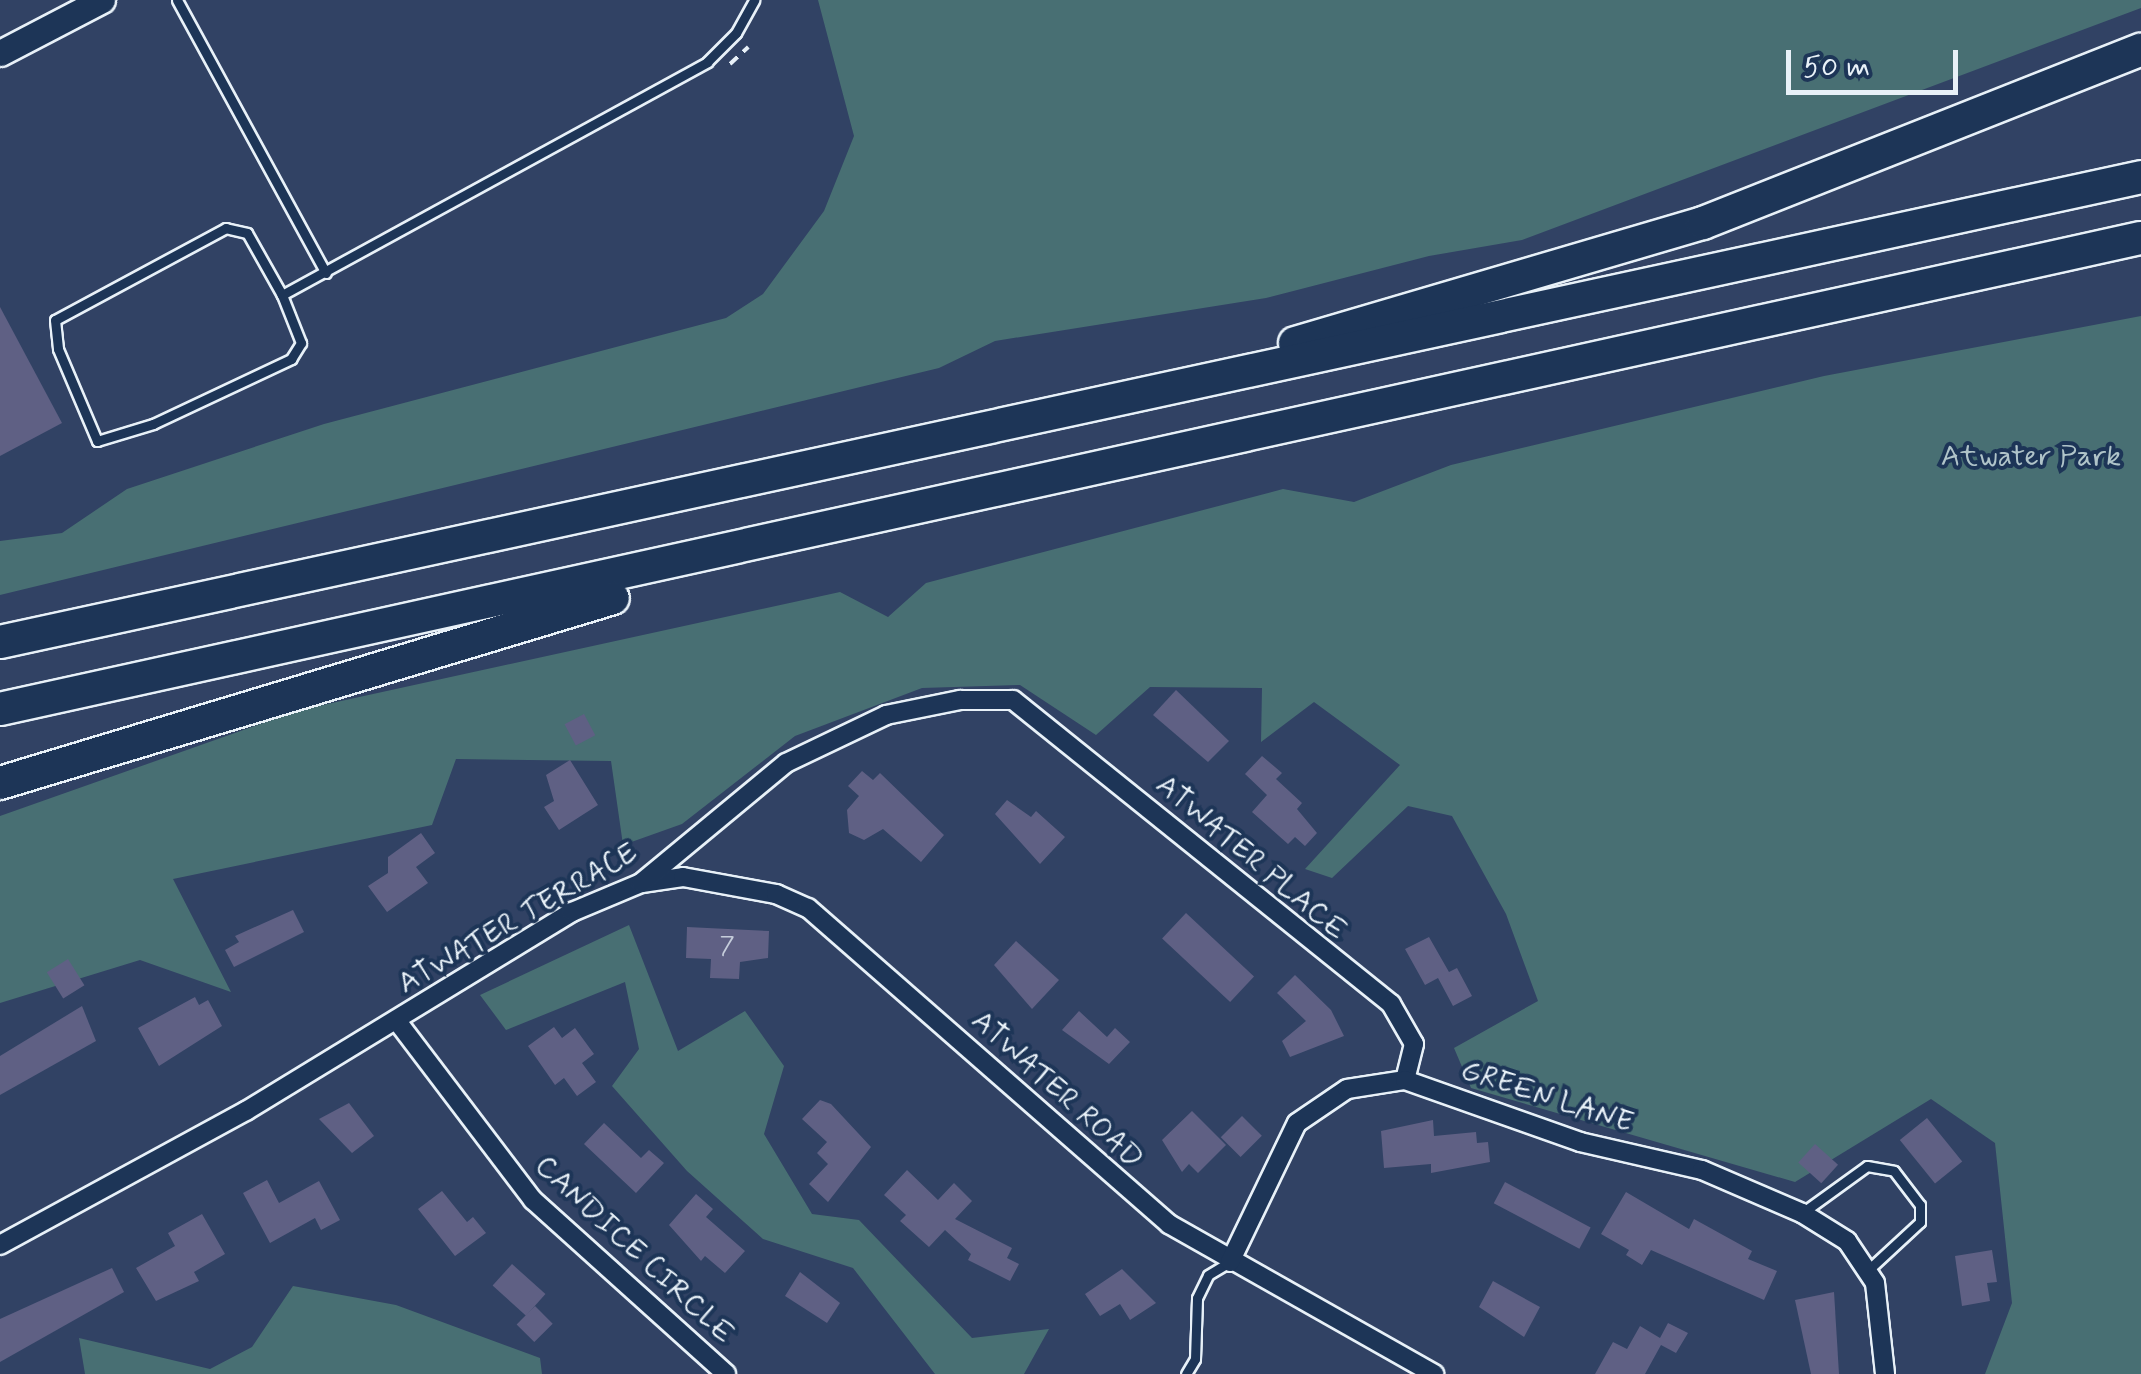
<!DOCTYPE html>
<style>
body{margin:0}
#map{position:relative;width:2141px;height:1374px;overflow:hidden;background:#314264;font-family:Mynerve,sans-serif}
div>[style]{position:absolute}
.green>*{inset:0;background:#486f73}
.building>*{inset:0;background:#5f6084;transform-origin:0 0}
.path>*{height:4px;margin-top:-2px;transform-origin:0;background:repeating-linear-gradient(90deg,#e8f1f8 0 10px,transparent 0 18px)}
.roads{filter:drop-shadow(2px 0 #e8f1f8) drop-shadow(-2px 0 #e8f1f8) drop-shadow(0 2px #e8f1f8) drop-shadow(0 -2px #e8f1f8)}
.lane>*{height:9px;margin:-4.5px;padding:0 4.5px;transform-origin:4.5px;border-radius:4.5px;background:#1d3557}
.street>*{height:18px;margin:-9px;padding:0 9px;transform-origin:9px;border-radius:9px;background:#1d3557}
.secondary>*{height:25px;margin:-12.5px;padding:0 12.5px;transform-origin:12.5px;border-radius:12.5px;background:#1d3557}
.highway>*{height:32px;margin:-16px;padding:0 16px;transform-origin:16px;border-radius:16px;background:#1d3557}
span{translate:-50% -50%;white-space:nowrap;text-align:center;line-height:1.15;-webkit-text-stroke:8px #1d3557;paint-order:stroke}
.number-label{font-size:25px;color:#c6cddb}
.number-label span{-webkit-text-stroke-width:0}
.park-label{font-size:30px;color:#b0c4c9}
.street-label{font-size:30px;color:#e8f1f8}
.scale{position:absolute;left:1786px;top:50px;width:172px;height:45px;box-sizing:border-box;border:5px solid #e8f1f8;border-top:0;padding-left:12px;font-size:30px;line-height:35px;white-space:nowrap;color:#e8f1f8;-webkit-text-stroke:8px #1d3557;paint-order:stroke}
</style>
<div id="map">
<div class="green">
<div style="clip-path:polygon(818px 0,2141px 0,2141px 8px,1522px 240px,1429px 256px,1266px 298px,995px 341px,939px 368px,0 595px,0 541px,62px 533px,127px 489px,324px 424px,726px 318px,763px 294px,824px 211px,854px 136px)"></div>
<div style="clip-path:polygon(2141px 316px,2141px 1374px,1985px 1374px,2012px 1303px,1995px 1143px,1931px 1099px,1795px 1182px,1471px 1088px,1454px 1048px,1538px 1001px,1506px 914px,1452px 816px,1408px 806px,1332px 878px,1305px 869px,1400px 765px,1314px 702px,1261px 742px,1262px 688px,1150px 687px,1096px 735px,1020px 685px,922px 688px,795px 736px,682px 824px,623px 845px,611px 761px,456px 759px,432px 825px,173px 879px,231px 992px,140px 960px,0 1003px,0 816px,300px 710px,840px 592px,888px 617px,926px 583px,1283px 489px,1354px 502px,1451px 465px,1824px 376px)"></div>
<div style="clip-path:polygon(629px 925px,678px 1051px,745px 1011px,784px 1066px,764px 1134px,812px 1214px,859px 1220px,972px 1338px,1049px 1329px,1024px 1374px,935px 1374px,853px 1268px,763px 1239px,687px 1171px,612px 1086px,639px 1049px,625px 982px,506px 1030px,480px 995px)"></div>
<div style="clip-path:polygon(293px 1286px,396px 1305px,540px 1358px,542px 1374px,85px 1374px,79px 1338px,210px 1369px,252px 1347px)"></div>
</div>
<div class="building">
<div style="clip-path:polygon(0 307px,62px 423px,0 456px)"></div>
<div style="clip-path:polygon(1176px 690px,1229px 741px,1208px 762px,1153px 715px)"></div>
<div style="left:584px;top:714px;width:24px;height:22px;rotate:62deg"></div>
<div style="clip-path:polygon(1262px 756px,1282px 773px,1276px 779px,1302px 803px,1297px 809px,1317px 833px,1305px 846px,1295px 837px,1288px 844px,1252px 812px,1267px 795px,1245px 774px)"></div>
<div style="clip-path:polygon(570px 760px,598px 805px,559px 830px,544px 807px,554px 801px,546px 775px)"></div>
<div style="clip-path:polygon(862px 771px,873px 780px,880px 773px,944px 835px,921px 862px,883px 829px,864px 840px,849px 833px,847px 810px,859px 796px,848px 786px)"></div>
<div style="clip-path:polygon(1007px 800px,1031px 817px,1036px 811px,1065px 837px,1040px 864px,995px 814px)"></div>
<div style="clip-path:polygon(421px 833px,435px 853px,416px 867px,428px 883px,387px 912px,368px 886px,388px 873px,388px 857px)"></div>
<div style="clip-path:polygon(293px 910px,304px 932px,234px 967px,225px 950px,239px 942px,235px 936px)"></div>
<div style="left:1186px;top:913px;width:93px;height:35px;rotate:43deg"></div>
<div style="clip-path:polygon(687px 927px,769px 931px,768px 958px,740px 962px,739px 979px,710px 978px,711px 959px,686px 958px)"></div>
<div style="clip-path:polygon(1429px 937px,1449px 972px,1457px 968px,1472px 996px,1453px 1006px,1438px 978px,1425px 985px,1405px 949px)"></div>
<div style="clip-path:polygon(1016px 941px,1059px 980px,1032px 1009px,994px 965px)"></div>
<div style="left:68px;top:959px;width:31px;height:25px;rotate:58deg"></div>
<div style="clip-path:polygon(1295px 975px,1331px 1010px,1344px 1036px,1290px 1057px,1282px 1041px,1306px 1021px,1277px 993px)"></div>
<div style="clip-path:polygon(195px 997px,199px 1005px,208px 1000px,222px 1026px,159px 1066px,138px 1028px)"></div>
<div style="clip-path:polygon(82px 1006px,96px 1041px,0 1095px,0 1056px)"></div>
<div style="clip-path:polygon(1079px 1011px,1107px 1037px,1115px 1028px,1130px 1042px,1109px 1064px,1062px 1030px)"></div>
<div style="clip-path:polygon(554px 1027px,562px 1038px,575px 1028px,594px 1054px,582px 1063px,596px 1082px,577px 1096px,564px 1078px,555px 1085px,528px 1046px)"></div>
<div style="clip-path:polygon(820px 1100px,831px 1104px,871px 1147px,828px 1202px,809px 1184px,828px 1164px,817px 1153px,827px 1142px,802px 1119px)"></div>
<div style="clip-path:polygon(349px 1103px,374px 1136px,352px 1153px,319px 1119px)"></div>
<div style="clip-path:polygon(1192px 1111px,1226px 1145px,1198px 1173px,1189px 1164px,1182px 1172px,1162px 1140px)"></div>
<div style="left:1242px;top:1116px;width:28px;height:30px;rotate:45deg"></div>
<div style="left:1927px;top:1118px;width:56px;height:35px;rotate:51deg"></div>
<div style="clip-path:polygon(1433px 1120px,1434px 1136px,1476px 1132px,1477px 1143px,1488px 1142px,1490px 1162px,1431px 1173px,1431px 1164px,1384px 1168px,1381px 1131px)"></div>
<div style="clip-path:polygon(604px 1123px,641px 1158px,649px 1150px,664px 1163px,636px 1193px,584px 1144px)"></div>
<div style="left:1815px;top:1144px;width:31px;height:25px;rotate:42deg"></div>
<div style="clip-path:polygon(907px 1170px,938px 1200px,954px 1183px,972px 1201px,955px 1219px,1012px 1248px,1007px 1258px,1019px 1264px,1010px 1281px,968px 1260px,971px 1254px,945px 1230px,929px 1247px,900px 1221px,906px 1215px,884px 1195px)"></div>
<div style="clip-path:polygon(267px 1180px,279px 1203px,319px 1181px,340px 1220px,321px 1230px,315px 1218px,270px 1243px,243px 1193px)"></div>
<div style="left:1505px;top:1182px;width:97px;height:24px;rotate:28deg"></div>
<div style="clip-path:polygon(442px 1191px,467px 1222px,473px 1217px,486px 1233px,455px 1256px,418px 1209px)"></div>
<div style="clip-path:polygon(1626px 1192px,1689px 1229px,1694px 1219px,1752px 1251px,1748px 1259px,1777px 1271px,1764px 1300px,1651px 1250px,1642px 1265px,1626px 1255px,1629px 1250px,1601px 1234px)"></div>
<div style="clip-path:polygon(696px 1194px,713px 1209px,706px 1217px,745px 1251px,725px 1273px,705px 1256px,701px 1261px,669px 1225px)"></div>
<div style="clip-path:polygon(202px 1214px,225px 1254px,194px 1272px,199px 1281px,156px 1301px,136px 1268px,175px 1246px,168px 1233px)"></div>
<div style="clip-path:polygon(1992px 1250px,1997px 1282px,1987px 1283px,1990px 1301px,1962px 1306px,1955px 1256px)"></div>
<div style="left:512px;top:1264px;width:45px;height:29px;rotate:42deg"></div>
<div style="clip-path:polygon(112px 1268px,124px 1292px,0 1362px,0 1319px)"></div>
<div style="clip-path:polygon(1122px 1269px,1156px 1303px,1130px 1320px,1120px 1304px,1100px 1316px,1085px 1294px)"></div>
<div style="clip-path:polygon(800px 1272px,840px 1303px,827px 1323px,785px 1296px)"></div>
<div style="clip-path:polygon(1493px 1281px,1540px 1307px,1524px 1337px,1479px 1307px)"></div>
<div style="clip-path:polygon(1834px 1292px,1839px 1374px,1811px 1374px,1795px 1300px)"></div>
<div style="left:535px;top:1306px;width:25px;height:26px;rotate:45deg"></div>
<div style="clip-path:polygon(1668px 1323px,1688px 1333px,1676px 1353px,1661px 1345px,1645px 1374px,1595px 1374px,1613px 1342px,1627px 1349px,1640px 1326px,1660px 1338px)"></div>
</div>
<div class="path">
<div style="left:730px;top:64px;width:25px;rotate:-43deg"></div>
</div>
<div class="roads">
<div class="lane">
<div style="left:177px;top:0;width:311px;rotate:61.4deg"></div>
<div style="left:282px;top:295px;width:71px;rotate:-119.4deg"></div>
<div style="left:247px;top:233px;width:22px;rotate:-167deg"></div>
<div style="left:226px;top:228px;width:194px;rotate:151.7deg"></div>
<div style="left:55px;top:320px;width:29px;rotate:84deg"></div>
<div style="left:58px;top:349px;width:100px;rotate:67deg"></div>
<div style="left:97px;top:441px;width:59px;rotate:-16.9deg"></div>
<div style="left:153px;top:424px;width:153px;rotate:-25.2deg"></div>
<div style="left:291px;top:359px;width:19px;rotate:-58deg"></div>
<div style="left:301px;top:343px;width:52px;rotate:-111.6deg"></div>
<div style="left:282px;top:295px;width:485px;rotate:-28.7deg"></div>
<div style="left:707px;top:62px;width:41px;rotate:-45deg"></div>
<div style="left:736px;top:33px;width:38px;rotate:-61deg"></div>
<div style="left:1802px;top:1213px;width:80px;rotate:-35.9deg"></div>
<div style="left:1867px;top:1166px;width:27px;rotate:10deg"></div>
<div style="left:1894px;top:1171px;width:43px;rotate:52.6deg"></div>
<div style="left:1920px;top:1205px;width:17px;rotate:90deg"></div>
<div style="left:1920px;top:1222px;width:72px;rotate:137.2deg"></div>
<div style="left:1186px;top:1374px;width:17px;rotate:-59deg"></div>
<div style="left:1195px;top:1359px;width:61px;rotate:-88.1deg"></div>
<div style="left:1197px;top:1298px;width:25px;rotate:-64deg"></div>
<div style="left:1208px;top:1275px;width:26px;rotate:-31deg"></div>
</div>
<div class="street">
<div style="left:642px;top:883px;width:41px;rotate:-8.3deg"></div>
<div style="left:683px;top:877px;width:95px;rotate:10.4deg"></div>
<div style="left:776px;top:894px;width:35px;rotate:24deg"></div>
<div style="left:808px;top:908px;width:480px;rotate:41.2deg"></div>
<div style="left:1169px;top:1224px;width:305px;rotate:29.5deg"></div>
<div style="left:397px;top:1021px;width:225px;rotate:52.8deg"></div>
<div style="left:533px;top:1200px;width:260px;rotate:42deg"></div>
<div style="left:0;top:1245px;width:280px;rotate:-28.6deg"></div>
<div style="left:246px;top:1111px;width:382px;rotate:-31.4deg"></div>
<div style="left:572px;top:912px;width:75px;rotate:-22.8deg"></div>
<div style="left:641px;top:883px;width:188px;rotate:-39.6deg"></div>
<div style="left:786px;top:763px;width:111px;rotate:-25.6deg"></div>
<div style="left:886px;top:715px;width:76px;rotate:-11.5deg"></div>
<div style="left:960px;top:700px;width:53px"></div>
<div style="left:1013px;top:700px;width:485px;rotate:38.8deg"></div>
<div style="left:1391px;top:1004px;width:46px;rotate:60.1deg"></div>
<div style="left:1414px;top:1044px;width:37px;rotate:104deg"></div>
<div style="left:1230px;top:1262px;width:154px;rotate:-64.3deg"></div>
<div style="left:1297px;top:1123px;width:60px;rotate:-34.2deg"></div>
<div style="left:1347px;top:1089px;width:59px;rotate:-8.8deg"></div>
<div style="left:1405px;top:1080px;width:186px;rotate:19.5deg"></div>
<div style="left:1580px;top:1142px;width:125px;rotate:12.9deg"></div>
<div style="left:1702px;top:1170px;width:109px;rotate:23.3deg"></div>
<div style="left:1802px;top:1213px;width:53px;rotate:31.9deg"></div>
<div style="left:1847px;top:1241px;width:50px;rotate:56.3deg"></div>
<div style="left:1875px;top:1283px;width:92px;rotate:83.7deg"></div>
</div>
<div class="secondary">
<div style="left:0;top:53px;width:115px;rotate:-27.5deg"></div>
</div>
<div class="highway">
<div style="left:1295px;top:343px;width:425px;rotate:-16.4deg"></div>
<div style="left:1703px;top:223px;width:471px;rotate:-21.6deg"></div>
<div style="left:0;top:642px;width:2191px;rotate:-12.25deg"></div>
<div style="left:0;top:709px;width:2192px;rotate:-12.41deg"></div>
<div style="left:0;top:783px;width:640px;rotate:-16.79deg"></div>
</div>
</div>
<div class="number-label">
<span style="left:727px;top:947px">7</span>
</div>
<div class="park-label">
<span style="left:2031px;top:457px">Atwater Park</span>
</div>
<div class="street-label">
<span style="left:1251px;top:858px;rotate:40deg">ATWATER PLACE</span>
<span style="left:518px;top:919px;rotate:-30deg">ATWATER TERRACE</span>
<span style="left:1057px;top:1090px;rotate:42deg">ATWATER ROAD</span>
<span style="left:1547px;top:1097px;rotate:18deg">GREEN LANE</span>
<span style="left:634px;top:1250px;rotate:43deg">CANDICE CIRCLE</span>
</div>
<div class="scale">50 m</div>
</div>
